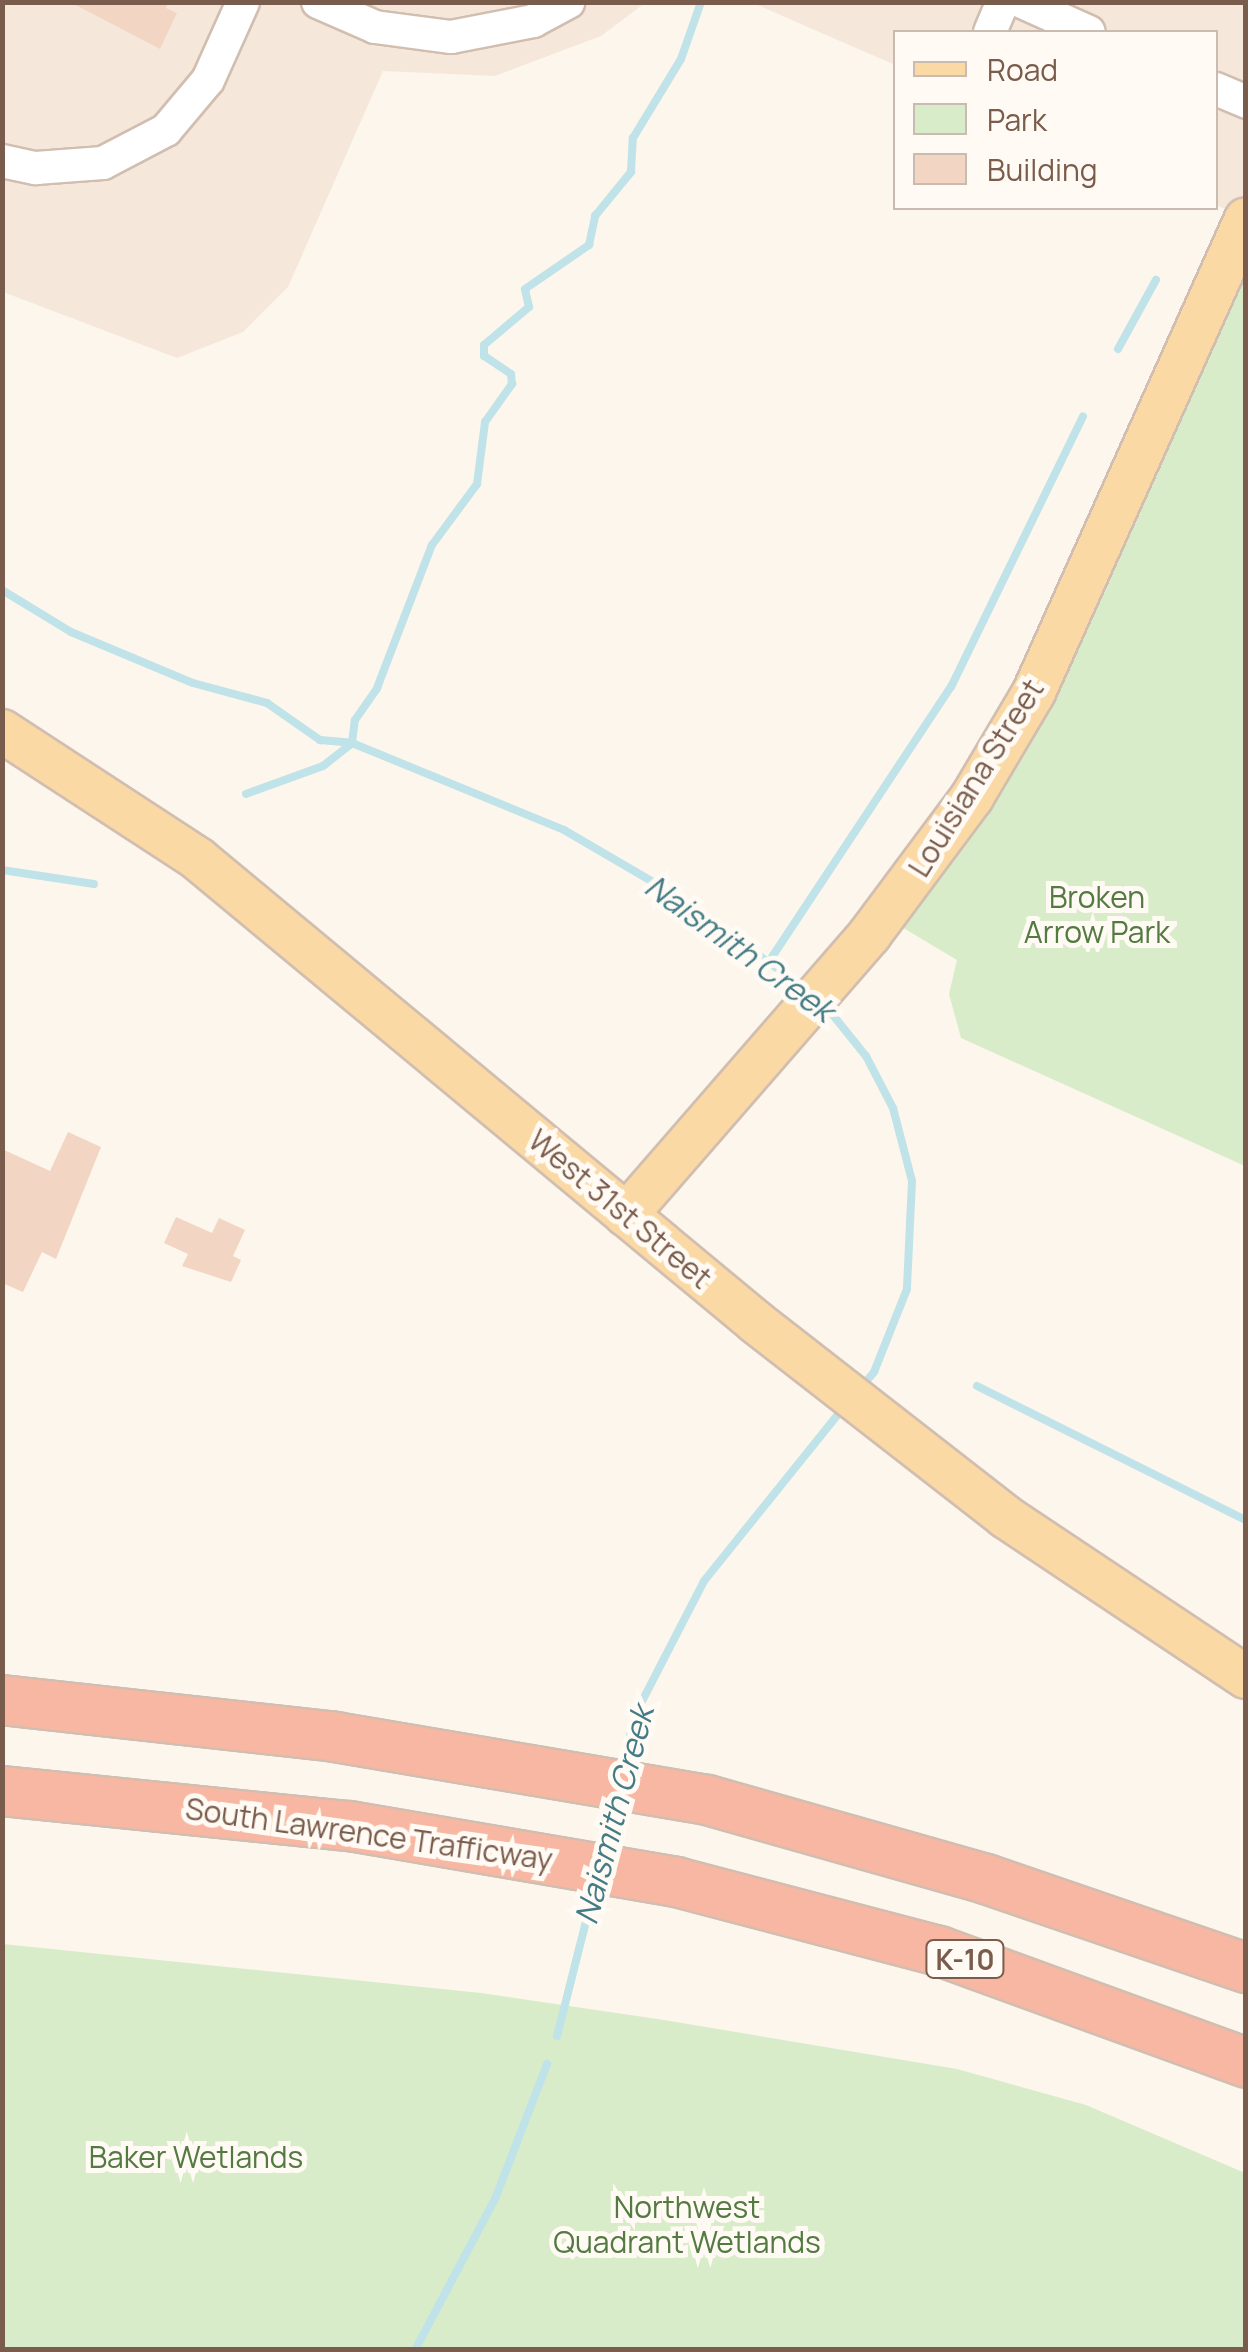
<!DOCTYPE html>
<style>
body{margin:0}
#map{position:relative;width:1248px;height:2352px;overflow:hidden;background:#fdf6ec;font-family:Manrope,sans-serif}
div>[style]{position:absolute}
.residential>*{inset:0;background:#f5e8da}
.green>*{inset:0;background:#d8ecc9}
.stream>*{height:8px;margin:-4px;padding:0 4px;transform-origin:4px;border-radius:4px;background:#bfe3e8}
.building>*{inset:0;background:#f3d5c3}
.roads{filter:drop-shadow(2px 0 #d1beb0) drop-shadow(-2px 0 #d1beb0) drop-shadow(0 2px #d1beb0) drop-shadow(0 -2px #d1beb0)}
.minor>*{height:32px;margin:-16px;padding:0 16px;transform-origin:16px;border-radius:16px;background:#fff}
.major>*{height:42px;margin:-21px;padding:0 21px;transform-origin:21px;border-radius:21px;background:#fbd9a5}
.highway>*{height:48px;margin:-24px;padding:0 24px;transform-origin:24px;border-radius:24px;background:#f7b7a3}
span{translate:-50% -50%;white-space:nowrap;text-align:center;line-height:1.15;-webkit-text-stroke:10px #fffaf3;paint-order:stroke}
.shield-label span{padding:2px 8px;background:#fffaf3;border:2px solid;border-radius:8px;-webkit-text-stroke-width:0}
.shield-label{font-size:28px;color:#7a5c4d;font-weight:700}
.street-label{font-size:30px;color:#7a5c4d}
.park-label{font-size:30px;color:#537a41}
.water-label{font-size:32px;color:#437c86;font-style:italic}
.frame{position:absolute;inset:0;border:5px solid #7a5c4d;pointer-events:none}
.legend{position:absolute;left:893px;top:30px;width:325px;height:180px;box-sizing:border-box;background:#fffaf3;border:2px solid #cabbb1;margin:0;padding:12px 18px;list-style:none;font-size:30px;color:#7a5c4d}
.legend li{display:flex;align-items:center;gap:20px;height:50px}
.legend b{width:50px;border:2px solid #cabbb1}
</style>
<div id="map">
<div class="residential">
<div style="clip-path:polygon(3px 3px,645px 3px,601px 36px,495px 76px,383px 71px,288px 287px,243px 332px,177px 358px,3px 292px)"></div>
<div style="clip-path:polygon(753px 3px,1245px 3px,1245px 218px,1216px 205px,1216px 32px,896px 32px,895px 65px)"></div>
</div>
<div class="green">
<div style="clip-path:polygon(1245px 259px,1245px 1166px,961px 1038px,949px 994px,957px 960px,900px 926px)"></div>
<div style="clip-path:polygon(3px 1944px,481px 1993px,664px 2020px,957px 2069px,1086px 2105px,1245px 2173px,1245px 2349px,3px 2349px)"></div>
</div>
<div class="stream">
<div style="left:1118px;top:349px;width:79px;rotate:-61.2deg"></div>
<div style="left:2px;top:590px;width:81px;rotate:31.3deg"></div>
<div style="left:71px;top:632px;width:132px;rotate:22.7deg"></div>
<div style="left:193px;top:683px;width:77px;rotate:15.1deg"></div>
<div style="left:267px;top:703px;width:65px;rotate:34.9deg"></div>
<div style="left:320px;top:740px;width:32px;rotate:5deg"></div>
<div style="left:352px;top:743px;width:229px;rotate:22.3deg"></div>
<div style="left:564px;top:830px;width:123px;rotate:30.3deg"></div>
<div style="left:670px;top:892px;width:167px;rotate:35.5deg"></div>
<div style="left:246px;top:794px;width:82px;rotate:-20deg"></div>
<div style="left:323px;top:766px;width:37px;rotate:-38deg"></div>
<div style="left:352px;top:743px;width:23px;rotate:-83deg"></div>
<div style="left:355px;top:720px;width:39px;rotate:-55deg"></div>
<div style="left:377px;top:688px;width:153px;rotate:-69deg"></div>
<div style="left:432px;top:545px;width:76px;rotate:-53.6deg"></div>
<div style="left:477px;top:484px;width:63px;rotate:-82.6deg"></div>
<div style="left:485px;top:422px;width:47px;rotate:-54.6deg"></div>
<div style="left:512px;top:384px;width:10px;rotate:-96deg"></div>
<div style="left:511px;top:374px;width:32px;rotate:-146deg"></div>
<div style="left:484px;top:356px;width:11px;rotate:-90deg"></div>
<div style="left:484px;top:345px;width:59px;rotate:-40.2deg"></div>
<div style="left:529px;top:307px;width:18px;rotate:-103deg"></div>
<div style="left:525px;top:289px;width:78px;rotate:-34.5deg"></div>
<div style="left:589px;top:245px;width:30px;rotate:-78deg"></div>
<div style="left:595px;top:216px;width:57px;rotate:-50.7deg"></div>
<div style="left:631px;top:172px;width:34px;rotate:-87deg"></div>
<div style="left:633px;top:138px;width:92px;rotate:-58.7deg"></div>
<div style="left:681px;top:59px;width:60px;rotate:-70.7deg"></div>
<div style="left:2px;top:870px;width:93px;rotate:8.7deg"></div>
<div style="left:770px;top:960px;width:328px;rotate:-56.5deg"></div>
<div style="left:951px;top:687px;width:301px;rotate:-64deg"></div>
<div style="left:824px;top:1004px;width:67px;rotate:51.1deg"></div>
<div style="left:866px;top:1056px;width:59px;rotate:62.6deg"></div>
<div style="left:893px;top:1108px;width:75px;rotate:75.4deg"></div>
<div style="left:912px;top:1181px;width:108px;rotate:92.7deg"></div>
<div style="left:907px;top:1289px;width:89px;rotate:111.7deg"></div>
<div style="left:874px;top:1372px;width:22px;rotate:129deg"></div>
<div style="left:977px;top:1386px;width:301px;rotate:26.5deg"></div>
<div style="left:620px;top:1770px;width:64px;rotate:-73.6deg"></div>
<div style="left:638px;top:1709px;width:144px;rotate:-62.7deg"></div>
<div style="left:704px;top:1581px;width:223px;rotate:-51.2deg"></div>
<div style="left:602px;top:1853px;width:56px;rotate:-78.7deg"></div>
<div style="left:557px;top:2036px;width:155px;rotate:-75.8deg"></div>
<div style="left:415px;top:2350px;width:171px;rotate:-62.1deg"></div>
<div style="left:495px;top:2199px;width:145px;rotate:-68.9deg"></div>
</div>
<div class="building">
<div style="clip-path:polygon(70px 2px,168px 2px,166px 8px,177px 13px,160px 49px)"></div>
<div style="clip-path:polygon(68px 1132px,101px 1147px,56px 1259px,42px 1252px,23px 1292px,2px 1283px,2px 1149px,50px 1171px)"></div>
<div style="clip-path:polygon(176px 1217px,212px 1233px,219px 1218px,245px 1230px,233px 1256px,241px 1260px,231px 1282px,182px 1266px,188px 1254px,164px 1243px)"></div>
</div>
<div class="roads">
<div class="minor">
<div style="left:318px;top:2px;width:62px;rotate:23.7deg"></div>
<div style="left:375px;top:27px;width:77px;rotate:7.5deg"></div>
<div style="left:451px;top:37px;width:84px;rotate:-11deg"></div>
<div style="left:533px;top:21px;width:40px;rotate:-28deg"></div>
<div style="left:1022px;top:2px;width:73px;rotate:24.1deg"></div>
<div style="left:990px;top:32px;width:33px;rotate:-67deg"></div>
<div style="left:1216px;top:89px;width:33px;rotate:23deg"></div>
<div style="left:2px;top:161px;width:35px;rotate:12deg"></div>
<div style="left:36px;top:168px;width:67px;rotate:-4.3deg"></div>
<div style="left:103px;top:163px;width:71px;rotate:-27.6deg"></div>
<div style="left:166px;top:130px;width:65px;rotate:-50deg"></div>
<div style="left:208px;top:80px;width:85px;rotate:-65.8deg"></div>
</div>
<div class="major">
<div style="left:2px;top:731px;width:234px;rotate:33.1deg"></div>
<div style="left:198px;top:859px;width:726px;rotate:39.69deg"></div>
<div style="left:757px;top:1323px;width:316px;rotate:37.9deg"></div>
<div style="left:1006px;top:1517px;width:288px;rotate:33.7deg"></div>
<div style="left:626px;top:1215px;width:372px;rotate:-49deg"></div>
<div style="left:870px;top:934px;width:171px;rotate:-53.3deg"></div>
<div style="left:972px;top:797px;width:122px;rotate:-59.4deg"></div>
<div style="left:1034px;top:692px;width:518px;rotate:-65.86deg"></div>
</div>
<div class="highway">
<div style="left:2px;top:1700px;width:335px;rotate:6.3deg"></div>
<div style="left:335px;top:1737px;width:377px;rotate:9.6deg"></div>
<div style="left:707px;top:1800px;width:290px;rotate:15.8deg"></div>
<div style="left:986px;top:1879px;width:275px;rotate:18.9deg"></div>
<div style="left:2px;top:1791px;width:349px;rotate:5.8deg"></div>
<div style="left:349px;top:1826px;width:332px;rotate:9.7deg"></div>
<div style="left:676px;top:1882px;width:272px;rotate:14.7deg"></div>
<div style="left:939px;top:1951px;width:327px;rotate:20deg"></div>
</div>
</div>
<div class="shield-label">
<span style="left:965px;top:1959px">K-10</span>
</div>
<div class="street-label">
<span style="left:976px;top:778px;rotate:-58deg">Louisiana Street</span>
<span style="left:620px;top:1209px;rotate:40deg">West 31st Street</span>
<span style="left:369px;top:1834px;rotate:8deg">South Lawrence Trafficway</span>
</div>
<div class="park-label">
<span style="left:1097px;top:914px">Broken<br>Arrow Park</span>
<span style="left:196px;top:2157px">Baker Wetlands</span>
<span style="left:687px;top:2224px">Northwest<br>Quadrant Wetlands</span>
</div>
<div class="water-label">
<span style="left:740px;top:948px;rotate:36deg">Naismith Creek</span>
<span style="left:614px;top:1815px;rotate:-75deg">Naismith Creek</span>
</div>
<div class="frame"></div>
<ul class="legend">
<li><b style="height:12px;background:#fbd9a5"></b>Road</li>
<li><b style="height:28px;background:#d8ecc9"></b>Park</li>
<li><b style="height:28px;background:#f3d5c3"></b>Building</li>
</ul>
</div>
